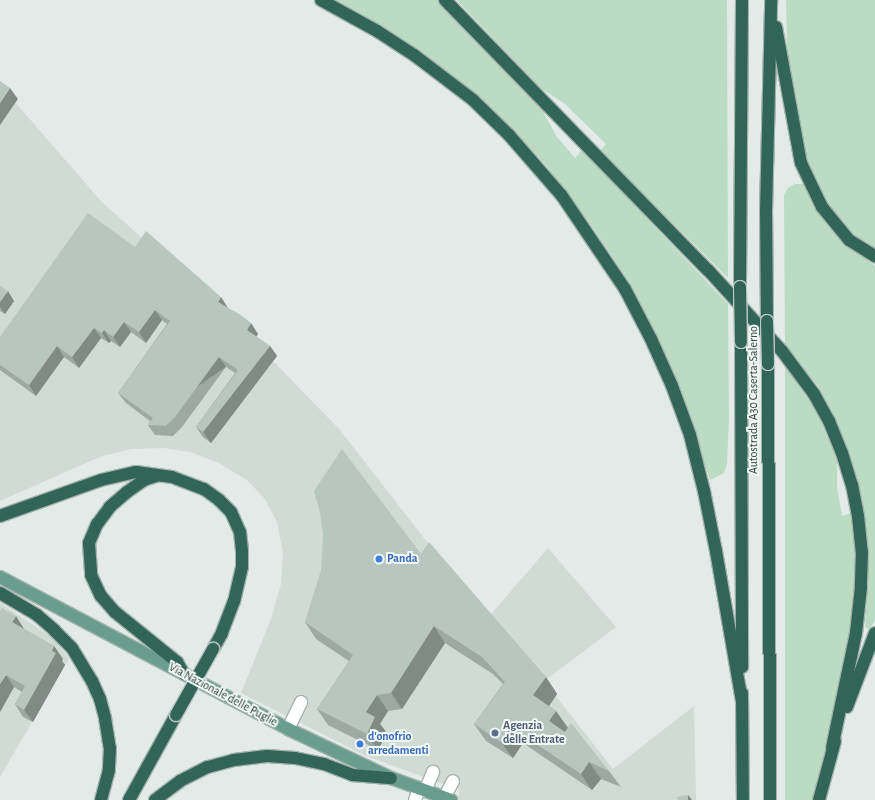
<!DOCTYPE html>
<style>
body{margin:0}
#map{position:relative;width:875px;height:800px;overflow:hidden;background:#e2ebe7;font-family:"Alegreya Sans",sans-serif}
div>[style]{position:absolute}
.built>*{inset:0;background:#d0dbd5}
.green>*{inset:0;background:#bcdbc3}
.roads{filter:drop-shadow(1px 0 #a5b3ad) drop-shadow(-1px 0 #a5b3ad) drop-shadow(0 1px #a5b3ad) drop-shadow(0 -1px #a5b3ad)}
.minor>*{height:12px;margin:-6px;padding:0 6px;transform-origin:6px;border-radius:6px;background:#fff}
.major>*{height:12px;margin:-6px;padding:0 6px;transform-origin:6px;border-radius:6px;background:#699e8e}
.highway>*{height:12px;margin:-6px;padding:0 6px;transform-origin:6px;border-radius:6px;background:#316558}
.bridges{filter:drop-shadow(1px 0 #c1c8c6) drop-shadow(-1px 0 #c1c8c6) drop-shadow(0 1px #c1c8c6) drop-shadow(0 -1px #c1c8c6)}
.highway-bridge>*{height:12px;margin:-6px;padding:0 6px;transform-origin:6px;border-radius:6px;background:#316558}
.wall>*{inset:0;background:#9daaa4}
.shaded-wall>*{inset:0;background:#808b86;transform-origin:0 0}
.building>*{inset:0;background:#b7c6bf}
.dots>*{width:11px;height:11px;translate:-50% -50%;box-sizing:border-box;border:2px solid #f2f8f5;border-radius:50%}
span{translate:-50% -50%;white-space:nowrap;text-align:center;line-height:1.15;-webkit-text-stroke:4px #f2f8f5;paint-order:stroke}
.street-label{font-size:12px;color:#233b33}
.shop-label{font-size:12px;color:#366cbe;font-weight:700}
.left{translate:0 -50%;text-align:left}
.service-label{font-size:12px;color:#4e5e75;font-weight:700}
</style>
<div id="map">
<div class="built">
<div style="clip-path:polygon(0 85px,101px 201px,237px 324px,340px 430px,487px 619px,548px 548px,616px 627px,544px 681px,613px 769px,694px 706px,696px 800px,457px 800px,460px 790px,366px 756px,241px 693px,271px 619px,281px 584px,283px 553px,277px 522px,265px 499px,247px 480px,219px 463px,190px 452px,164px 448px,131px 449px,102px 456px,0 501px)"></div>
<div style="clip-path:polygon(0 603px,53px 638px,69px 659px,0 777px)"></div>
</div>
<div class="green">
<div style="clip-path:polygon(333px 0,438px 0,534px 101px,542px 110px,557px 137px,575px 158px,582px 150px,728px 304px,729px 417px,727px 464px,724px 473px,710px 480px,678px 383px,654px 329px,630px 283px,587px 219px,545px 164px,495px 112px,452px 75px,408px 44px)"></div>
<div style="clip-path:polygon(457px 0,727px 0,728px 278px,600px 151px,606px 144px,565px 104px,539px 87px)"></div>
<div style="clip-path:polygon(786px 0,875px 0,875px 252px,867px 247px,837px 218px,814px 181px,801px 141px,788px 82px)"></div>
<div style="clip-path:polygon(795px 184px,803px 184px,845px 242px,875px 266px,875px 621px,869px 629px,865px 627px,868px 577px,867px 549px,866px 525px,858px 481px,830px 407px,818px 386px,785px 345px,784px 195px,788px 188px)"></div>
<div style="clip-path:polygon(785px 366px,817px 412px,833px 450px,837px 461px,837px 487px,842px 516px,851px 513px,855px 541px,856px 568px,849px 633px,815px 800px,785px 800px)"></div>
</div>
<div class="roads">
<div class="minor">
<div style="left:288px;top:729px;width:30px;rotate:-64deg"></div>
<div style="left:425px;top:791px;width:21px;rotate:-67deg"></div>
<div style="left:444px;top:798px;width:19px;rotate:-62deg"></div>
<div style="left:415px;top:800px;width:12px;rotate:-70deg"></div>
</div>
<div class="major">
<div style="left:0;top:577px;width:326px;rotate:27.8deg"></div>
<div style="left:288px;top:729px;width:114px;rotate:25.4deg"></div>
<div style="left:391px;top:778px;width:64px;rotate:20.1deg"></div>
</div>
<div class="highway">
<div style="left:321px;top:0;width:64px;rotate:29deg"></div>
<div style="left:377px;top:31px;width:44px;rotate:33deg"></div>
<div style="left:414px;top:55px;width:74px;rotate:37.3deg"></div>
<div style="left:473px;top:100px;width:50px;rotate:44.2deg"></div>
<div style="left:509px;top:135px;width:81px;rotate:49deg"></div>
<div style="left:562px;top:196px;width:112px;rotate:55.9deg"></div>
<div style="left:625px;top:289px;width:56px;rotate:62.5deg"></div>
<div style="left:651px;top:339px;width:51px;rotate:65.9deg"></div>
<div style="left:672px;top:386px;width:52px;rotate:69.8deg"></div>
<div style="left:690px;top:435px;width:58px;rotate:76deg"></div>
<div style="left:704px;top:491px;width:61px;rotate:78.7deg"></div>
<div style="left:716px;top:551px;width:152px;rotate:80.2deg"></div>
<div style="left:445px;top:0;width:377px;rotate:45.8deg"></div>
<div style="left:708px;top:270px;width:110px;rotate:47.6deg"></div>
<div style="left:782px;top:351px;width:54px;rotate:53.3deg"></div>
<div style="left:814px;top:394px;width:31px;rotate:61deg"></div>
<div style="left:829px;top:421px;width:35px;rotate:68deg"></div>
<div style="left:842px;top:453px;width:34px;rotate:73deg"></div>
<div style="left:852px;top:485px;width:32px;rotate:79deg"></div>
<div style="left:858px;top:516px;width:36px;rotate:84deg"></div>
<div style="left:862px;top:552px;width:35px;rotate:92deg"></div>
<div style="left:861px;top:587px;width:46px;rotate:96.2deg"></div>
<div style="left:856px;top:633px;width:117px;rotate:101.8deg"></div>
<div style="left:776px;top:27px;width:138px;rotate:79.6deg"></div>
<div style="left:801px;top:163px;width:49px;rotate:64.5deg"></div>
<div style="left:822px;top:207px;width:43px;rotate:50.7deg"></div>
<div style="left:849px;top:240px;width:31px;rotate:32deg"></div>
<div style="left:740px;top:287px;width:287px;rotate:-89.6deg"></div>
<div style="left:767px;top:321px;width:109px;rotate:-90.5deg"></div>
<div style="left:766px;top:212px;width:212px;rotate:-88.6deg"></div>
<div style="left:741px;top:342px;width:325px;rotate:89.8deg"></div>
<div style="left:768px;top:364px;width:436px;rotate:89.7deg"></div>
<div style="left:156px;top:476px;width:13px;rotate:162deg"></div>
<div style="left:144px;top:480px;width:21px;rotate:145deg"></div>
<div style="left:127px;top:492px;width:23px;rotate:139deg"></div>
<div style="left:110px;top:507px;width:21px;rotate:127deg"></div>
<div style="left:97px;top:524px;width:21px;rotate:113deg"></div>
<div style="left:89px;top:543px;width:32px;rotate:86deg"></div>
<div style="left:91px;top:575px;width:23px;rotate:65deg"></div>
<div style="left:101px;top:596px;width:21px;rotate:49deg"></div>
<div style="left:115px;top:612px;width:80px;rotate:38.9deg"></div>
<div style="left:177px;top:662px;width:14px;rotate:60deg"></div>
<div style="left:0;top:516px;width:107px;rotate:-19.6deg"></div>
<div style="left:101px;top:480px;width:36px;rotate:-13deg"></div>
<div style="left:136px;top:472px;width:36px;rotate:8deg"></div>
<div style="left:172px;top:477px;width:34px;rotate:21deg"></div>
<div style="left:204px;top:489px;width:19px;rotate:36deg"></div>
<div style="left:219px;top:500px;width:17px;rotate:45deg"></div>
<div style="left:231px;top:512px;width:22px;rotate:66deg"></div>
<div style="left:240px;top:532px;width:19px;rotate:84deg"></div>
<div style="left:242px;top:551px;width:16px;rotate:90deg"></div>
<div style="left:242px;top:567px;width:35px;rotate:103deg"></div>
<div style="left:234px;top:601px;width:34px;rotate:111deg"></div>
<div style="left:222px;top:633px;width:18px;rotate:119deg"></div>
<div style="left:0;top:593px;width:43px;rotate:30.7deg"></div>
<div style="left:37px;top:615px;width:23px;rotate:41deg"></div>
<div style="left:54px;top:630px;width:25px;rotate:45deg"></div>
<div style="left:72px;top:648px;width:39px;rotate:59deg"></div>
<div style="left:92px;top:681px;width:20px;rotate:66deg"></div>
<div style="left:100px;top:699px;width:20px;rotate:75deg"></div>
<div style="left:105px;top:718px;width:30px;rotate:81deg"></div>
<div style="left:110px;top:748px;width:22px;rotate:93deg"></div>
<div style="left:109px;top:770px;width:31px;rotate:105deg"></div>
<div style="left:742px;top:693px;width:107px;rotate:89.5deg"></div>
<div style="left:847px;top:707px;width:79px;rotate:-69.3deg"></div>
<div style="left:129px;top:800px;width:97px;rotate:-61.1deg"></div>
<div style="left:155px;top:800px;width:31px;rotate:-37deg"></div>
<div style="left:180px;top:781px;width:31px;rotate:-27deg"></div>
<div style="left:208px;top:767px;width:27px;rotate:-15deg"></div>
<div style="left:234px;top:760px;width:33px;rotate:-7deg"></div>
<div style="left:267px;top:756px;width:28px;rotate:4deg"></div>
<div style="left:295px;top:758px;width:30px;rotate:12deg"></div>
<div style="left:324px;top:764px;width:31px;rotate:21deg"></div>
<div style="left:353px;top:775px;width:38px;rotate:5deg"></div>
<div style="left:819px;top:800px;width:61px;rotate:-74.8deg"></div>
</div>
</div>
<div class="bridges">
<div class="highway-bridge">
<div style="left:740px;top:287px;width:55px;rotate:89deg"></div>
<div style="left:767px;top:321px;width:43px;rotate:88.7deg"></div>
<div style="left:176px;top:715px;width:76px;rotate:-60.7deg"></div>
</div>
</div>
<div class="wall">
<div style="clip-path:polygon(135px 247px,228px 308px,258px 334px,256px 337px,270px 346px,277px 356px,211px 443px,203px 437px,196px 427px,235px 373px,226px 367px,182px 427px,173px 436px,155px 435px,148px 425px,150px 421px,126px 403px,118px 393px,167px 324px,162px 320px,146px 343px,131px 332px,120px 347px,111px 341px,109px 343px,101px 338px,79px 368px,64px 357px,36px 396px,0 370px,0 337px)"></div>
<div style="clip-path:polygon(0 286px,14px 301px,5px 314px,0 311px)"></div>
<div style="clip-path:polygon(421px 554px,546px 677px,557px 694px,549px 706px,556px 711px,568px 728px,609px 771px,621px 787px,601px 779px,592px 790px,523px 743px,513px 758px,486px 741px,474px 724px,503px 684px,493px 674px,445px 643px,402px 709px,388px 711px,380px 724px,387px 733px,378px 750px,328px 725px,317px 709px,349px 661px,316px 639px,305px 622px)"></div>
<div style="clip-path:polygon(16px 616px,24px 629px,54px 646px,63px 659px,62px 661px,65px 665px,33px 722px,23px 717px,15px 704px,22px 692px,14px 687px,0 712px)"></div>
</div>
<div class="shaded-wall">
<div style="clip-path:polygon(10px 88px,18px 99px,0 125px,0 103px)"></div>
<div style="clip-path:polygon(8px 291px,14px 301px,5px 314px,0 307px,0 302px)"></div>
<div style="clip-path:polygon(221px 297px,228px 308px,218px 302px)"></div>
<div style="clip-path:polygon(155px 310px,162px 320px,146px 343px,139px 332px)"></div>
<div style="clip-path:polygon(124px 322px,131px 332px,120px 347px,113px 337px)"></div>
<div style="clip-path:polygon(251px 323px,258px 334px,254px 340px,247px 330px)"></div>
<div style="clip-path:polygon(94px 328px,101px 338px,79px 368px,72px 357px)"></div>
<div style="clip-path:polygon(104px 330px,111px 341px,109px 343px,102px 333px)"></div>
<div style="clip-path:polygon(57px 346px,64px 357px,36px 396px,29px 385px)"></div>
<div style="clip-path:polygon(270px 346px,277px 356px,211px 443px,203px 432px)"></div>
<div style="left:219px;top:357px;width:12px;height:74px;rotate:55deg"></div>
<div style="clip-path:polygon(16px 616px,24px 629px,21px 635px,12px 622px)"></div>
<div style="clip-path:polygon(434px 626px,445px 643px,402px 709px,391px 693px)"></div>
<div style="clip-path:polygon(54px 646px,63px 659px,62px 661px,65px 665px,33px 722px,24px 710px)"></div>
<div style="clip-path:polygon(6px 675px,14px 687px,0 712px,0 684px)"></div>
<div style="clip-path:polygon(546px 677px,557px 694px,545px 712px,533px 695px)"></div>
<div style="clip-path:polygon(377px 695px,388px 711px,380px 724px,387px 733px,378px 750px,367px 734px,366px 712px)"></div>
<div style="clip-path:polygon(556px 711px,568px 728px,561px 737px,549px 721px)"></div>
<div style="clip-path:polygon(511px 727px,523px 743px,513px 758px,501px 742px)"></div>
<div style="clip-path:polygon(589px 762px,601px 779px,592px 790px,581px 774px)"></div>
<div style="clip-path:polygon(688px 795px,692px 800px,688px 800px)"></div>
</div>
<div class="building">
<div style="clip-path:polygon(0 81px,10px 88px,0 103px)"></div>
<div style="clip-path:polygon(88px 213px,135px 247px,146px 231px,221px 297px,218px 302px,239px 314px,251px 323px,247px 330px,270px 346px,203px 432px,196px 427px,238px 370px,219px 357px,175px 417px,166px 426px,148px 425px,153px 418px,118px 393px,170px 321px,155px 310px,139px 332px,124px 322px,113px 337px,104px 330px,102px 333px,94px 328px,72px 357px,57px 346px,29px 385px,0 365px,0 337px)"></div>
<div style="clip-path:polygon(0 286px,8px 291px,0 302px)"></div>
<div style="clip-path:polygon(342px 449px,421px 554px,429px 542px,546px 677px,533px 695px,556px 711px,549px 721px,565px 732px,571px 723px,609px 771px,589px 762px,581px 774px,511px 727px,501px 742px,474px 724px,505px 682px,482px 657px,434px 626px,391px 693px,377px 695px,366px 712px,375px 717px,367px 734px,317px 709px,353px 655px,305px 622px,321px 570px,323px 534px,320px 512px,314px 491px)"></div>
<div style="clip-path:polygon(2px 608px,16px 616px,12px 622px,54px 646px,52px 651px,56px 653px,24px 710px,15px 704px,25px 686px,6px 675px,0 684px,0 611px)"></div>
<div style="clip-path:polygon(688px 795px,688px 800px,678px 800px,677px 797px)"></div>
</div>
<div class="dots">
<div style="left:379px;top:559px;background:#3f7fe0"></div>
<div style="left:495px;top:733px;background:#5c6f8a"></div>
<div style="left:360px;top:744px;background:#3f7fe0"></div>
</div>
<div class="street-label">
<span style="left:754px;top:400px;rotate:-90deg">Autostrada A30 Caserta-Salerno</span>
<span style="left:223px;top:695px;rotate:28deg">Via Nazionale delle Puglie</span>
</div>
<div class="shop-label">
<span class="left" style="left:387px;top:559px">Panda</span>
<span class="left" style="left:368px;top:744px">d'onofrio<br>arredamenti</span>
</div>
<div class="service-label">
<span class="left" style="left:503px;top:733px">Agenzia<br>delle Entrate</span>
</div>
</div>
